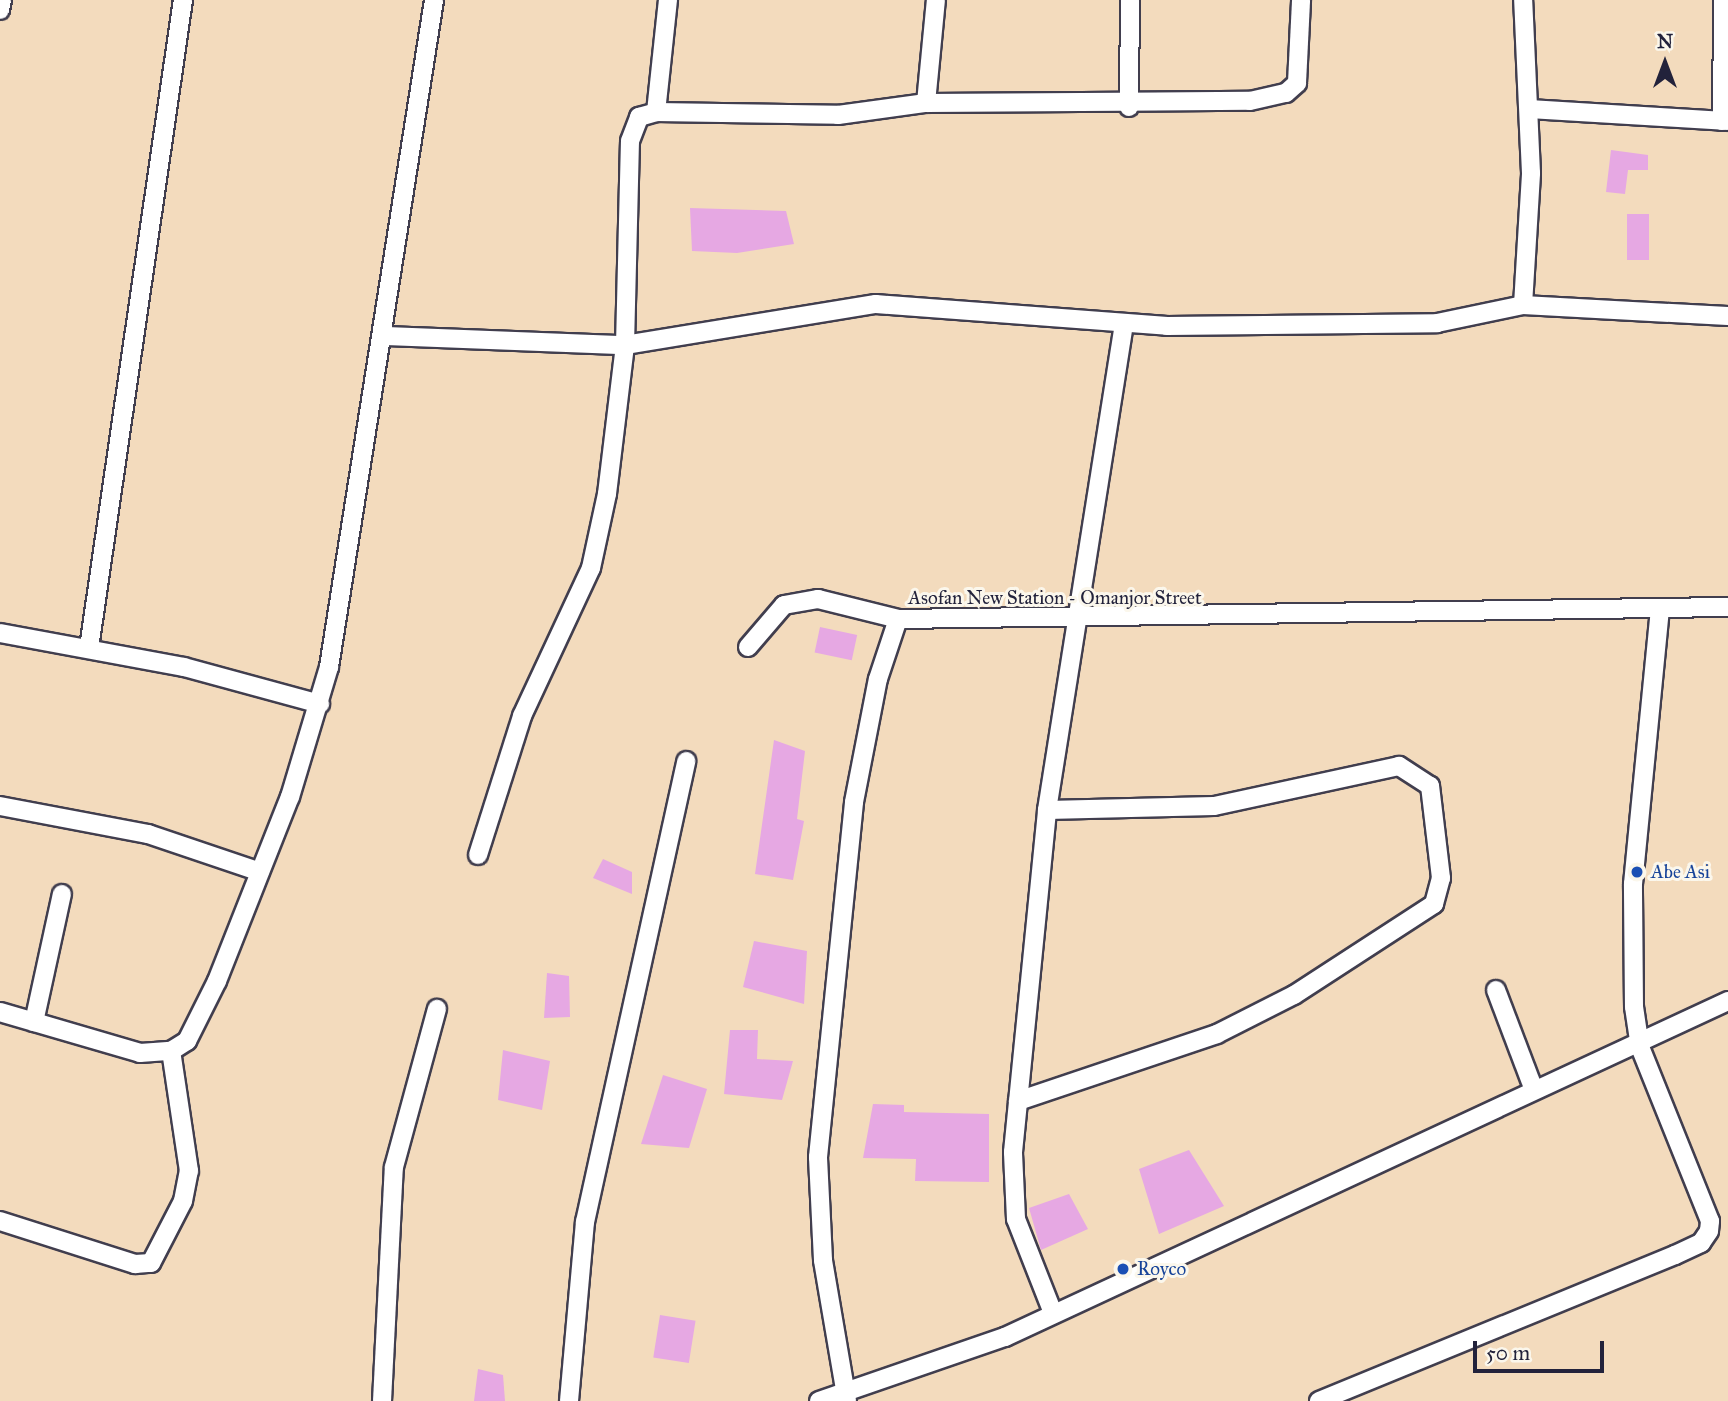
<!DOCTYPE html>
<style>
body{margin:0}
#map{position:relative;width:1728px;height:1401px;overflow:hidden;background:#f3dbbd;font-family:"IM FELL Great Primer",serif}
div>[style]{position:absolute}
.building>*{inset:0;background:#e6a8e3;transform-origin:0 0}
.roads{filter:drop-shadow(2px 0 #413e4e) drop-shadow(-2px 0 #413e4e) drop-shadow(0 2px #413e4e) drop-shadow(0 -2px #413e4e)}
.minor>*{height:18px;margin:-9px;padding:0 9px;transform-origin:9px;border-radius:9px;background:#fff}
.dots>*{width:19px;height:19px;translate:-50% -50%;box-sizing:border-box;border:4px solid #fbf7ec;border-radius:50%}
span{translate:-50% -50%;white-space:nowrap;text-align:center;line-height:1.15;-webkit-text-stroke:6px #fbf7ec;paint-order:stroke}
.street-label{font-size:19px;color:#22223b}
.transit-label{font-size:19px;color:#164399}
.left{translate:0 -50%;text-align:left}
.north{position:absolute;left:1630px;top:28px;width:70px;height:70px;-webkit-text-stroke:5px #fbf7ec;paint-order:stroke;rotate:0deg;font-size:19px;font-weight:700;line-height:28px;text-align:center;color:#22223b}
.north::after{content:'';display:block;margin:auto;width:24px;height:32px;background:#22223b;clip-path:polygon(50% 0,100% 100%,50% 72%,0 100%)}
.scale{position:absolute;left:1473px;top:1341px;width:131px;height:32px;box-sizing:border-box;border:4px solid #22223b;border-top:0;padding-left:9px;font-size:21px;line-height:24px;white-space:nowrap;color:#22223b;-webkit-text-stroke:5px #fbf7ec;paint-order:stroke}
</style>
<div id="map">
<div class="building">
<div style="clip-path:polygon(1611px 150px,1648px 155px,1648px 170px,1628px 170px,1625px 194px,1606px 192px)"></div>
<div style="clip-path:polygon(690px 208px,786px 211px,794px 244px,737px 253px,692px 251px)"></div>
<div style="left:1627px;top:214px;width:22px;height:46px"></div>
<div style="left:820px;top:627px;width:38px;height:26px;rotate:12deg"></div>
<div style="clip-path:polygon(774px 740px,805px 751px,797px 819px,804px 821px,793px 880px,755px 874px)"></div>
<div style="clip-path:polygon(603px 859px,632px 872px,632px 894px,593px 878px)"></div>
<div style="clip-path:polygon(754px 941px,807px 951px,804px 1004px,743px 987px)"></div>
<div style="clip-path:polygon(547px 973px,569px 976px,570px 1017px,544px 1018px)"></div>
<div style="clip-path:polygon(730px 1030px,758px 1030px,757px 1059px,793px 1061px,782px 1100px,724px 1094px)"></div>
<div style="clip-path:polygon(503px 1050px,550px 1061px,542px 1110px,498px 1100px)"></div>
<div style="clip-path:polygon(663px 1075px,707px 1089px,689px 1148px,641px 1144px)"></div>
<div style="clip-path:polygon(873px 1104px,904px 1105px,904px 1112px,989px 1114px,989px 1182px,915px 1181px,916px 1159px,863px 1158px)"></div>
<div style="clip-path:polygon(1189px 1150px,1224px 1206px,1159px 1234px,1139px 1169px)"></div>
<div style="clip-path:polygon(1069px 1194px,1088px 1229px,1041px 1250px,1029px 1208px)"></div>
<div style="left:660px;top:1315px;width:36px;height:43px;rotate:9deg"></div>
<div style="clip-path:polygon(478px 1369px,503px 1375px,505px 1401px,474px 1401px)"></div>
</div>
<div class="roads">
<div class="minor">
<div style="left:0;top:10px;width:10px;rotate:-79deg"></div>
<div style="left:926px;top:103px;width:103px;rotate:-84.5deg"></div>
<div style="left:1129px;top:107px;width:107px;rotate:-89.5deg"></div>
<div style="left:1530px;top:109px;width:198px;rotate:3.5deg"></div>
<div style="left:656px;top:112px;width:113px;rotate:-83.9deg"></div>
<div style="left:1722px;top:121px;width:121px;rotate:-89.5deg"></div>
<div style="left:1523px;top:305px;width:132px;rotate:-86.5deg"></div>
<div style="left:1531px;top:173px;width:173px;rotate:-92.6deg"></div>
<div style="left:386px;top:336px;width:239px;rotate:2.2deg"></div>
<div style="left:625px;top:345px;width:254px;rotate:-9.3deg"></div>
<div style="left:876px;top:304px;width:292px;rotate:4.3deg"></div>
<div style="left:1167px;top:326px;width:270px;rotate:-0.6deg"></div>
<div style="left:1437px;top:323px;width:88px;rotate:-11.8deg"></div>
<div style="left:1523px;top:305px;width:205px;rotate:3.1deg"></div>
<div style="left:0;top:633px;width:187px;rotate:10.5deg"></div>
<div style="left:184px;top:667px;width:141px;rotate:15.2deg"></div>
<div style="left:748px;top:647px;width:55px;rotate:-49.4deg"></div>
<div style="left:784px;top:605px;width:35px;rotate:-10deg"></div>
<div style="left:818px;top:599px;width:82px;rotate:14deg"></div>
<div style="left:89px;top:648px;width:655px;rotate:-81.75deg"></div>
<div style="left:0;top:806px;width:151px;rotate:10.7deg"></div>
<div style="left:148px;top:834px;width:118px;rotate:18.7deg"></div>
<div style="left:478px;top:855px;width:146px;rotate:-72.4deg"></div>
<div style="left:522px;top:716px;width:163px;rotate:-65deg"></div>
<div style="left:591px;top:568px;width:76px;rotate:-77.8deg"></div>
<div style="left:607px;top:494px;width:150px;rotate:-83.1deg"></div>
<div style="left:625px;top:345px;width:204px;rotate:-88.6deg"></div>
<div style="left:630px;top:141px;width:26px;rotate:-69deg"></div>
<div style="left:639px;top:117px;width:18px;rotate:-16deg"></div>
<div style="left:656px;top:112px;width:182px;rotate:0.9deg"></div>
<div style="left:838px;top:115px;width:89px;rotate:-7.8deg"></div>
<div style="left:926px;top:103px;width:324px;rotate:-0.4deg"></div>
<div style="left:1250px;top:101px;width:37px;rotate:-13deg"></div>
<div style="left:1286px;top:93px;width:15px;rotate:-42deg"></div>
<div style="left:1297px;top:83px;width:83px;rotate:-87.2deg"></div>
<div style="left:1496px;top:990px;width:107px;rotate:69.2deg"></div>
<div style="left:0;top:1012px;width:146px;rotate:16.3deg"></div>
<div style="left:140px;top:1053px;width:31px;rotate:-4deg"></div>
<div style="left:171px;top:1051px;width:19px;rotate:-32deg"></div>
<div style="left:187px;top:1041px;width:67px;rotate:-63.4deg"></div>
<div style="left:217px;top:981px;width:198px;rotate:-68.4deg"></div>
<div style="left:290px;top:797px;width:136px;rotate:-73.3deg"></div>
<div style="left:329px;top:667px;width:675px;rotate:-81.05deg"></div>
<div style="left:34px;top:1022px;width:131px;rotate:-77.7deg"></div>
<div style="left:1018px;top:1101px;width:210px;rotate:-18.6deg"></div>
<div style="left:1217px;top:1034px;width:86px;rotate:-26.9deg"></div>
<div style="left:1294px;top:995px;width:167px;rotate:-33deg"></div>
<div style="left:1434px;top:904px;width:27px;rotate:-75deg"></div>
<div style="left:1441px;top:878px;width:93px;rotate:-96.8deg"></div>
<div style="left:1430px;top:786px;width:37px;rotate:-147deg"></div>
<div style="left:1399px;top:766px;width:189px;rotate:167.8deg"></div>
<div style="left:1214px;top:806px;width:167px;rotate:178.6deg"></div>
<div style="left:0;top:1221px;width:142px;rotate:17.7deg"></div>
<div style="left:135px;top:1264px;width:16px;rotate:-4deg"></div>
<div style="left:151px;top:1263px;width:70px;rotate:-62.7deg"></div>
<div style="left:183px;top:1201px;width:31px;rotate:-79deg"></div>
<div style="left:189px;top:1171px;width:121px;rotate:-98.5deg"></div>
<div style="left:1053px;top:1313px;width:101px;rotate:-111.5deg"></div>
<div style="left:1016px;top:1219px;width:67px;rotate:-92.6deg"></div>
<div style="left:1013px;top:1152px;width:344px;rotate:-84.3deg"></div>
<div style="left:1047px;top:810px;width:492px;rotate:-81deg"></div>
<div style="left:382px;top:1401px;width:234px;rotate:-87.1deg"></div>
<div style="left:394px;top:1167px;width:164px;rotate:-74.8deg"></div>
<div style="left:569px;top:1401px;width:180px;rotate:-84.9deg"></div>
<div style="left:585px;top:1222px;width:472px;rotate:-77.6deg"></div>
<div style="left:819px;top:1401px;width:197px;rotate:-19deg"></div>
<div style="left:1005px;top:1337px;width:797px;rotate:-24.93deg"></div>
<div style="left:847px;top:1401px;width:143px;rotate:-99.7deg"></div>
<div style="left:823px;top:1260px;width:103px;rotate:-92.8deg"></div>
<div style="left:818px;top:1157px;width:357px;rotate:-84.2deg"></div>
<div style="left:854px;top:802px;width:125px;rotate:-79deg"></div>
<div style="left:878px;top:679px;width:63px;rotate:-71.6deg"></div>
<div style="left:898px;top:619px;width:830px;rotate:-0.83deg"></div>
<div style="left:1319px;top:1401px;width:385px;rotate:-22.3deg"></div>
<div style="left:1675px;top:1255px;width:29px;rotate:-25deg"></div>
<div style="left:1701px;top:1243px;width:14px;rotate:-56deg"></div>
<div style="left:1709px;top:1231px;width:10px;rotate:-84deg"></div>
<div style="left:1710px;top:1221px;width:188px;rotate:-111.9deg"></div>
<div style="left:1640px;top:1047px;width:40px;rotate:-98.5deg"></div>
<div style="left:1634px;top:1007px;width:123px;rotate:-90.5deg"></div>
<div style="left:1633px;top:884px;width:276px;rotate:-84.4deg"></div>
</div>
</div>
<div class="dots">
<div style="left:1637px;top:872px;background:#1a4fb4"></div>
<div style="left:1123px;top:1269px;background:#1a4fb4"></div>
</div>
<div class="street-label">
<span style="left:1055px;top:598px">Asofan New Station - Omanjor Street</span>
</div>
<div class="transit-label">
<span class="left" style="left:1651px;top:872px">Abe Asi</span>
<span class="left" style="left:1137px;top:1269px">Royco</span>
</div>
<div class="north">N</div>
<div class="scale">50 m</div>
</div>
